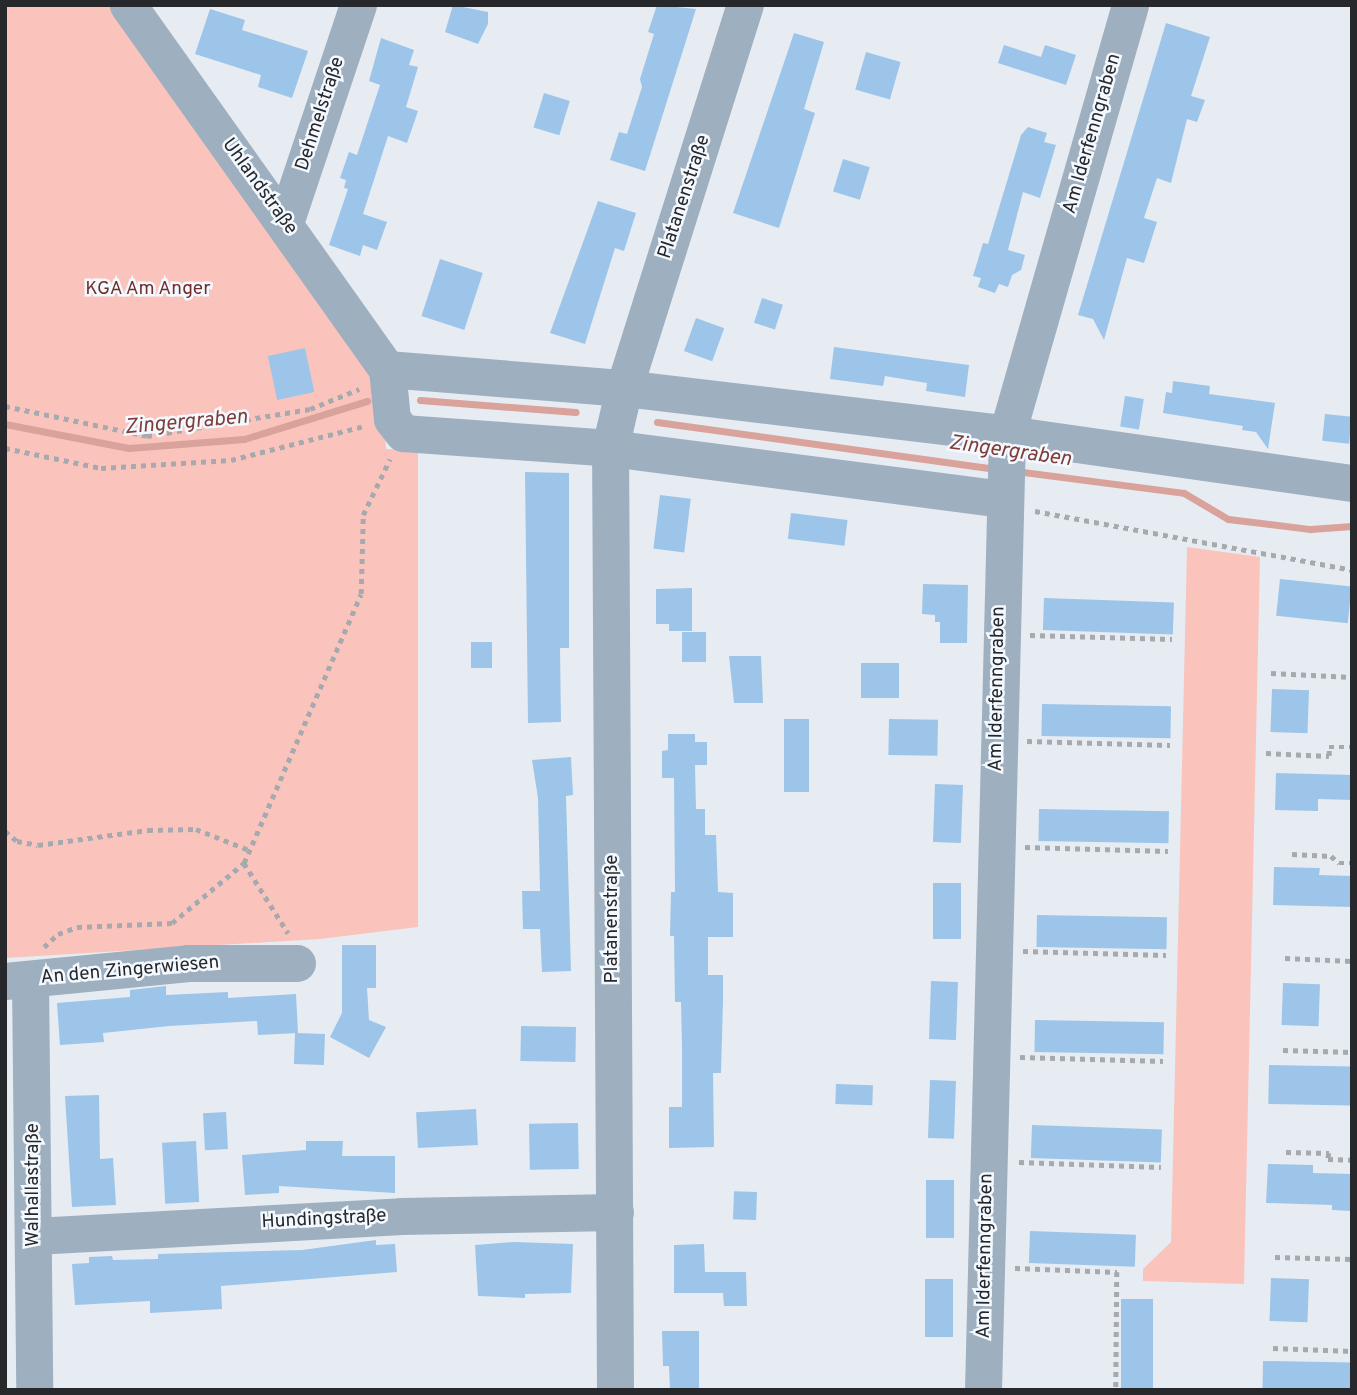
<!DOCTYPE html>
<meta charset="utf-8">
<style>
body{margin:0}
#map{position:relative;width:1357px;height:1395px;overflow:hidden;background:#e6ecf2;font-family:Overpass,sans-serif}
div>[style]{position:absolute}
.green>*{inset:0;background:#fac4bd}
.stream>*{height:7px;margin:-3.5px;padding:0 3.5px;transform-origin:3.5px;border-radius:3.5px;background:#d9a29b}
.building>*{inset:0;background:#9dc5e9;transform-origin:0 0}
.path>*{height:4.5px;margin-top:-2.25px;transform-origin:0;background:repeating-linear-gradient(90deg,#a6aaaf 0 5px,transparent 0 10px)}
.minor>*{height:37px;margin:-18.5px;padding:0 18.5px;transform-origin:18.5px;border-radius:18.5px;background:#9eafbf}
span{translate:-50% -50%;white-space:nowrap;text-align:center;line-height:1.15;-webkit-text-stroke:5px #f3f9ff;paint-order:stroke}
.street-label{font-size:19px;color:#26282b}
.park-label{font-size:19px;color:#722f29}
.water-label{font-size:21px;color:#803c36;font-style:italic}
.frame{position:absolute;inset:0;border:7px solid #26282b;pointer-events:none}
</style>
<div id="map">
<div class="green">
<div style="clip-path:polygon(5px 5px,120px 5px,383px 385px,386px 449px,418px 450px,418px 927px,320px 939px,5px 958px)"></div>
<div style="clip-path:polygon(1187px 547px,1260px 557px,1244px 1284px,1143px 1281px,1143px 1269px,1171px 1242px)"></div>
</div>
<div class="stream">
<div style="left:420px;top:400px;width:156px;rotate:4.4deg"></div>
<div style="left:657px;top:422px;width:342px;rotate:7.9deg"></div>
<div style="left:5px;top:424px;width:126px;rotate:11deg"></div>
<div style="left:129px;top:448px;width:115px;rotate:-4.5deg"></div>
<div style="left:244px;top:439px;width:129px;rotate:-17.2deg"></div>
<div style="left:1015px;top:471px;width:170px;rotate:7.4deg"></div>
<div style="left:1184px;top:493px;width:51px;rotate:30.6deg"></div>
<div style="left:1228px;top:519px;width:83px;rotate:7deg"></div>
<div style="left:1310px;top:529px;width:42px;rotate:-4.1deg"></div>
</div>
<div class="building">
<div style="clip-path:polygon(453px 5px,488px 12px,488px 24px,478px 44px,445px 32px)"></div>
<div style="clip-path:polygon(657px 5px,696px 9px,645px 171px,610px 160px,619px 132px,627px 134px,642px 87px,640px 79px,654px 34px,648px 32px)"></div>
<div style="clip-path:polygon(210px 9px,245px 20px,242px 30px,308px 51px,292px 98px,258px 87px,261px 75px,195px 54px)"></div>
<div style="clip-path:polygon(1166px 23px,1210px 37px,1191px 96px,1205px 100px,1197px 122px,1187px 119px,1171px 183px,1157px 178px,1144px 218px,1157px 222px,1144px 263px,1127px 258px,1104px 340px,1093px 319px,1078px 315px)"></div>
<div style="clip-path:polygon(794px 33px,824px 42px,804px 109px,815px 113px,779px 228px,733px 213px)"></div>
<div style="clip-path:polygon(381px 38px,414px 50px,409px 65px,418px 67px,406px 107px,418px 111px,407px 143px,388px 136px,363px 214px,387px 222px,377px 250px,363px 245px,360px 256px,329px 245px,348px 189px,344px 188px,346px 180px,340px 178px,349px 152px,357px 155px,380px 85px,369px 81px)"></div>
<div style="clip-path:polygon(1004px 45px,1041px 57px,1045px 45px,1076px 55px,1066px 85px,998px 63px)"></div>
<div style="left:866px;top:52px;width:36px;height:39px;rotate:16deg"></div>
<div style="left:544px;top:93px;width:27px;height:36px;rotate:17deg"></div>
<div style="clip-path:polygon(1028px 127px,1047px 133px,1044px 142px,1056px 145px,1040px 198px,1023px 192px,1008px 250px,1025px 255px,1021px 270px,1012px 275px,1008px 287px,999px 284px,995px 293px,978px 287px,981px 278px,973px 276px,983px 243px,988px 244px,1021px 135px)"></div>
<div style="left:843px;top:159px;width:28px;height:34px;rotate:17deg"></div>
<div style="clip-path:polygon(598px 201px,636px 213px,624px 251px,615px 248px,585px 344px,550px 333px)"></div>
<div style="left:440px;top:259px;width:45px;height:60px;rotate:18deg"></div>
<div style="left:762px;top:298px;width:22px;height:26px;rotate:18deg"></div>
<div style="left:696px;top:318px;width:30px;height:35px;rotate:20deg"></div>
<div style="clip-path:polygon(834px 347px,969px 365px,965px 397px,926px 391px,927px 383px,885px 376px,883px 386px,830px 379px)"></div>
<div style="left:305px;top:348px;width:45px;height:38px;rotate:78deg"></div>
<div style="clip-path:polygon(1173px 381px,1210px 386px,1209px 394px,1275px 403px,1268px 449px,1256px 432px,1242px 430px,1243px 426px,1163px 413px,1166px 392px,1172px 393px)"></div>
<div style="left:1125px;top:396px;width:19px;height:31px;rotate:9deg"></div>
<div style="left:1325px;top:414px;width:27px;height:27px;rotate:6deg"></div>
<div style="clip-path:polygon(525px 472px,569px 473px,569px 648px,560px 648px,561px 722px,528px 723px)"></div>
<div style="left:660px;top:495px;width:31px;height:54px;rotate:7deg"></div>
<div style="left:791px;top:513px;width:57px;height:26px;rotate:7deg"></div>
<div style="left:1280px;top:579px;width:72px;height:37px;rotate:6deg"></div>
<div style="clip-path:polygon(923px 584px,968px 585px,967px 643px,940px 643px,940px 622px,935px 622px,935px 615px,922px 614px)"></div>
<div style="clip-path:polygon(692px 588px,692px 631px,669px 631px,669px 624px,656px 624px,656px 589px)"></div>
<div style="left:1044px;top:598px;width:130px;height:32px;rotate:2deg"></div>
<div style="left:682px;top:632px;width:24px;height:30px"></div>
<div style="left:471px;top:642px;width:21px;height:26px"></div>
<div style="clip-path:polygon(729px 656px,761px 656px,763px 703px,734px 703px)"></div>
<div style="left:861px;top:663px;width:38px;height:35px"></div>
<div style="left:1272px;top:689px;width:37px;height:43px;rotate:2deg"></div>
<div style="left:1042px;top:704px;width:129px;height:32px;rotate:1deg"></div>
<div style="left:784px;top:719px;width:25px;height:73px"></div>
<div style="left:889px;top:719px;width:49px;height:36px;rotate:1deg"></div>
<div style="clip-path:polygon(668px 734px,695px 734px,695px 742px,707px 742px,707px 765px,695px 765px,696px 809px,705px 809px,705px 835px,716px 835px,718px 892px,733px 893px,733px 937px,708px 937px,708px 975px,723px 975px,723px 1001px,721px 1073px,713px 1073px,714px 1147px,669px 1148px,669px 1107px,682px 1107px,682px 1046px,681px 1002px,675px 1002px,674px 936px,670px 936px,671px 892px,675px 892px,674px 778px,662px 778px,662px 751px,668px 750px)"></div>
<div style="clip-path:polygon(571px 757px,573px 795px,566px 796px,571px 971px,542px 972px,540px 929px,523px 929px,522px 891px,540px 891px,538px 798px,532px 760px)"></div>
<div style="clip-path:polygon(1276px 773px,1352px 775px,1352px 800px,1318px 799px,1318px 811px,1275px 810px)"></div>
<div style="left:935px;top:784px;width:28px;height:58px;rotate:2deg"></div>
<div style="left:1039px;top:809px;width:130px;height:32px;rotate:1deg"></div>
<div style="clip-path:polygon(1274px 867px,1320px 868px,1319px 875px,1352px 876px,1352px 907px,1273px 905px)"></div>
<div style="left:933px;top:883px;width:28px;height:56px"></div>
<div style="left:1037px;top:915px;width:130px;height:32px;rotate:1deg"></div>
<div style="clip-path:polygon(342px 945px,376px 945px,376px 988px,367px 988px,369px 1020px,386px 1027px,369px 1058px,330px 1037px,342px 1013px)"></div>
<div style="left:931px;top:981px;width:27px;height:58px;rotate:2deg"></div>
<div style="left:1283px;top:983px;width:37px;height:42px;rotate:2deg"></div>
<div style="clip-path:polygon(166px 986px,166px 995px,228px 992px,228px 998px,296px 994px,298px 1033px,258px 1035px,257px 1021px,169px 1026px,103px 1033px,104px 1042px,60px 1045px,57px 1003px,130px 997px,130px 990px)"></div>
<div style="left:1035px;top:1020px;width:129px;height:32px;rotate:1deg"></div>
<div style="left:521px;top:1026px;width:55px;height:35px;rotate:1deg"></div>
<div style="left:295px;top:1033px;width:30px;height:31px;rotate:2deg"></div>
<div style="left:1269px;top:1065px;width:83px;height:39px;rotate:1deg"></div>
<div style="left:930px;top:1080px;width:26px;height:58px;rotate:2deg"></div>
<div style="left:836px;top:1084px;width:37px;height:20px;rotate:2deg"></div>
<div style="clip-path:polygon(99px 1095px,100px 1159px,113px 1158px,116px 1205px,72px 1207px,65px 1096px)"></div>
<div style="left:476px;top:1109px;width:36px;height:60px;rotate:87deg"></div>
<div style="left:226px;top:1112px;width:37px;height:23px;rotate:87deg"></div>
<div style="left:578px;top:1123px;width:46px;height:49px;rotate:89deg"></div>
<div style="left:1032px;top:1125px;width:130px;height:33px;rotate:2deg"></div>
<div style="left:196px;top:1141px;width:61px;height:34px;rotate:87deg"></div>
<div style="clip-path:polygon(306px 1141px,343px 1141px,342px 1156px,395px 1156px,395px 1193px,279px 1186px,279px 1193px,245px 1195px,242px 1155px,306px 1150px)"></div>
<div style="clip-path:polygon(1268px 1164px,1313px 1165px,1313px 1173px,1352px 1174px,1352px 1211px,1332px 1210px,1332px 1205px,1266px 1203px)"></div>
<div style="left:926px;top:1180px;width:28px;height:58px"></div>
<div style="left:757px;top:1192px;width:28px;height:23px;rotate:92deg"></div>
<div style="left:1030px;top:1231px;width:106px;height:32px;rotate:2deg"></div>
<div style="clip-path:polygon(376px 1240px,376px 1245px,395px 1244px,397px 1272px,221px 1286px,222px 1309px,150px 1313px,150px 1301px,75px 1305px,72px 1264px,89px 1263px,89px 1257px,112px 1256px,113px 1260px,158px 1259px,158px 1254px,302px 1250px)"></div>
<div style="clip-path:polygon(514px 1242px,573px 1244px,571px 1293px,525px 1294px,525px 1298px,478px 1296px,475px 1245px)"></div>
<div style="clip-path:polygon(704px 1244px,705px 1272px,746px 1272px,747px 1306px,724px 1306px,723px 1293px,674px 1293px,674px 1245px)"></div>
<div style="left:1271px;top:1278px;width:38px;height:43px;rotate:2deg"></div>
<div style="left:925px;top:1279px;width:28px;height:58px"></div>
<div style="left:1121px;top:1299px;width:32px;height:91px"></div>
<div style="clip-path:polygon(662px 1331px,699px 1331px,699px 1390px,670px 1390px,669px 1366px,663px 1366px)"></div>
<div style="left:1263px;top:1361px;width:89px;height:29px;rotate:1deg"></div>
</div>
<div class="path">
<div style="left:5px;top:406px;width:145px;rotate:11.9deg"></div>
<div style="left:147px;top:436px;width:165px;rotate:-9.4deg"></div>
<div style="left:310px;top:409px;width:53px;rotate:-22.2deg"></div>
<div style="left:5px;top:448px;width:98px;rotate:11.8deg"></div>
<div style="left:101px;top:468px;width:130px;rotate:-3.5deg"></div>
<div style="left:231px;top:460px;width:137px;rotate:-14.3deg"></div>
<div style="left:1035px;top:511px;width:322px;rotate:10.5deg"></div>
<div style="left:1030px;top:635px;width:142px;rotate:1.6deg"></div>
<div style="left:1271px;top:673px;width:81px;rotate:2.8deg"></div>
<div style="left:1027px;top:741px;width:143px;rotate:1.6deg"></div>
<div style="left:1266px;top:753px;width:63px;rotate:2.7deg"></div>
<div style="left:1329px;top:756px;width:9px;rotate:-90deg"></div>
<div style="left:1329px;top:747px;width:23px"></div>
<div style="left:5px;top:831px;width:16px;rotate:40deg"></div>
<div style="left:17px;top:841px;width:21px;rotate:11deg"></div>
<div style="left:38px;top:845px;width:111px;rotate:-7.8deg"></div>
<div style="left:148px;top:830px;width:48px;rotate:-1.2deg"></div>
<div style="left:196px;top:829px;width:57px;rotate:21.6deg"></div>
<div style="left:1025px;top:847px;width:143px;rotate:1.6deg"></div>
<div style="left:1292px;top:854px;width:39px;rotate:3deg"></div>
<div style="left:1331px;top:856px;width:11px;rotate:41deg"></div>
<div style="left:1339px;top:863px;width:13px"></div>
<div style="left:244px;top:863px;width:83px;rotate:57.8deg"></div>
<div style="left:44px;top:947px;width:19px;rotate:-43deg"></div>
<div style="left:58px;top:934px;width:20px;rotate:-20deg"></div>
<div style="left:77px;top:927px;width:95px;rotate:-2.4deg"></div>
<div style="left:172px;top:923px;width:94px;rotate:-39.8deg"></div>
<div style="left:244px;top:863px;width:293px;rotate:-66.5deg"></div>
<div style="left:361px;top:594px;width:79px;rotate:-88.5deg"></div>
<div style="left:363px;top:515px;width:62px;rotate:-64.3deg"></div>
<div style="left:1023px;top:951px;width:143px;rotate:1.6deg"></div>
<div style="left:1285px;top:958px;width:67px;rotate:2.6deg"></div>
<div style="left:1283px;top:1050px;width:69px;rotate:1.7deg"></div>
<div style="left:1020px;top:1057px;width:143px;rotate:1.6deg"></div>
<div style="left:1286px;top:1152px;width:43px;rotate:1.3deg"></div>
<div style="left:1329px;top:1153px;width:6px;rotate:99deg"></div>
<div style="left:1328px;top:1159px;width:24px;rotate:2deg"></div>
<div style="left:1019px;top:1162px;width:142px;rotate:2deg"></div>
<div style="left:1275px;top:1257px;width:77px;rotate:1.5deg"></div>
<div style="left:1015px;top:1268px;width:102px;rotate:2.2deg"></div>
<div style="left:1117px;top:1272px;width:118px;rotate:90.5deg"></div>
<div style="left:1273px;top:1348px;width:79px;rotate:2.2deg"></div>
</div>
<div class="minor">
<div style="left:128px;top:5px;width:447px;rotate:54.6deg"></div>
<div style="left:387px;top:369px;width:50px;rotate:84.3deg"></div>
<div style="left:392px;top:419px;width:18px;rotate:52deg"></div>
<div style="left:403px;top:433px;width:208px;rotate:4.1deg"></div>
<div style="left:610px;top:448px;width:395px;rotate:7.4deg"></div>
<div style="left:285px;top:223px;width:230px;rotate:-71.5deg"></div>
<div style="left:387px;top:369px;width:238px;rotate:4.6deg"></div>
<div style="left:624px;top:388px;width:386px;rotate:6.8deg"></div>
<div style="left:1007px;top:434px;width:348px;rotate:8.1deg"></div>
<div style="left:30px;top:980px;width:410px;rotate:89.4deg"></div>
<div style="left:5px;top:981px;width:184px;rotate:-5.6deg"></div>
<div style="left:188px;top:963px;width:109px"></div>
<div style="left:34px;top:1236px;width:368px;rotate:-3.1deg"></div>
<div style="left:401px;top:1216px;width:214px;rotate:-1.1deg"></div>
<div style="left:615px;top:1390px;width:942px;rotate:-90.3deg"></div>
<div style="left:610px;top:448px;width:62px;rotate:-76.9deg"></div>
<div style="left:624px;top:388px;width:402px;rotate:-72.5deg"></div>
<div style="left:983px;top:1390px;width:956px;rotate:-88.56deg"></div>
<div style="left:1007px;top:434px;width:446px;rotate:-74deg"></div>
</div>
<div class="street-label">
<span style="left:321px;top:114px;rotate:-72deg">Dehmelstraße</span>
<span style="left:1093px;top:134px;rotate:-74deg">Am Iderfenngraben</span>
<span style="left:259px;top:187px;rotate:54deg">Uhlandstraße</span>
<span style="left:685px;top:197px;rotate:-72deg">Platanenstraße</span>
<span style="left:998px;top:689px;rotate:-89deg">Am Iderfenngraben</span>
<span style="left:613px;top:919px;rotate:-90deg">Platanenstraße</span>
<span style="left:130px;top:971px;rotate:-5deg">An den Zingerwiesen</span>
<span style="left:34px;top:1185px;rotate:-90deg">Walhallastraße</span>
<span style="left:324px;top:1220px;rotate:-3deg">Hundingstraße</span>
<span style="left:986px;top:1256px;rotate:-89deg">Am Iderfenngraben</span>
</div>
<div class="park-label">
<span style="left:148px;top:290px">KGA Am Anger</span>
</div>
<div class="water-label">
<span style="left:186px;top:423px;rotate:-5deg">Zingergraben</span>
<span style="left:1010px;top:452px;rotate:8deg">Zingergraben</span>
</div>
<div class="frame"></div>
</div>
